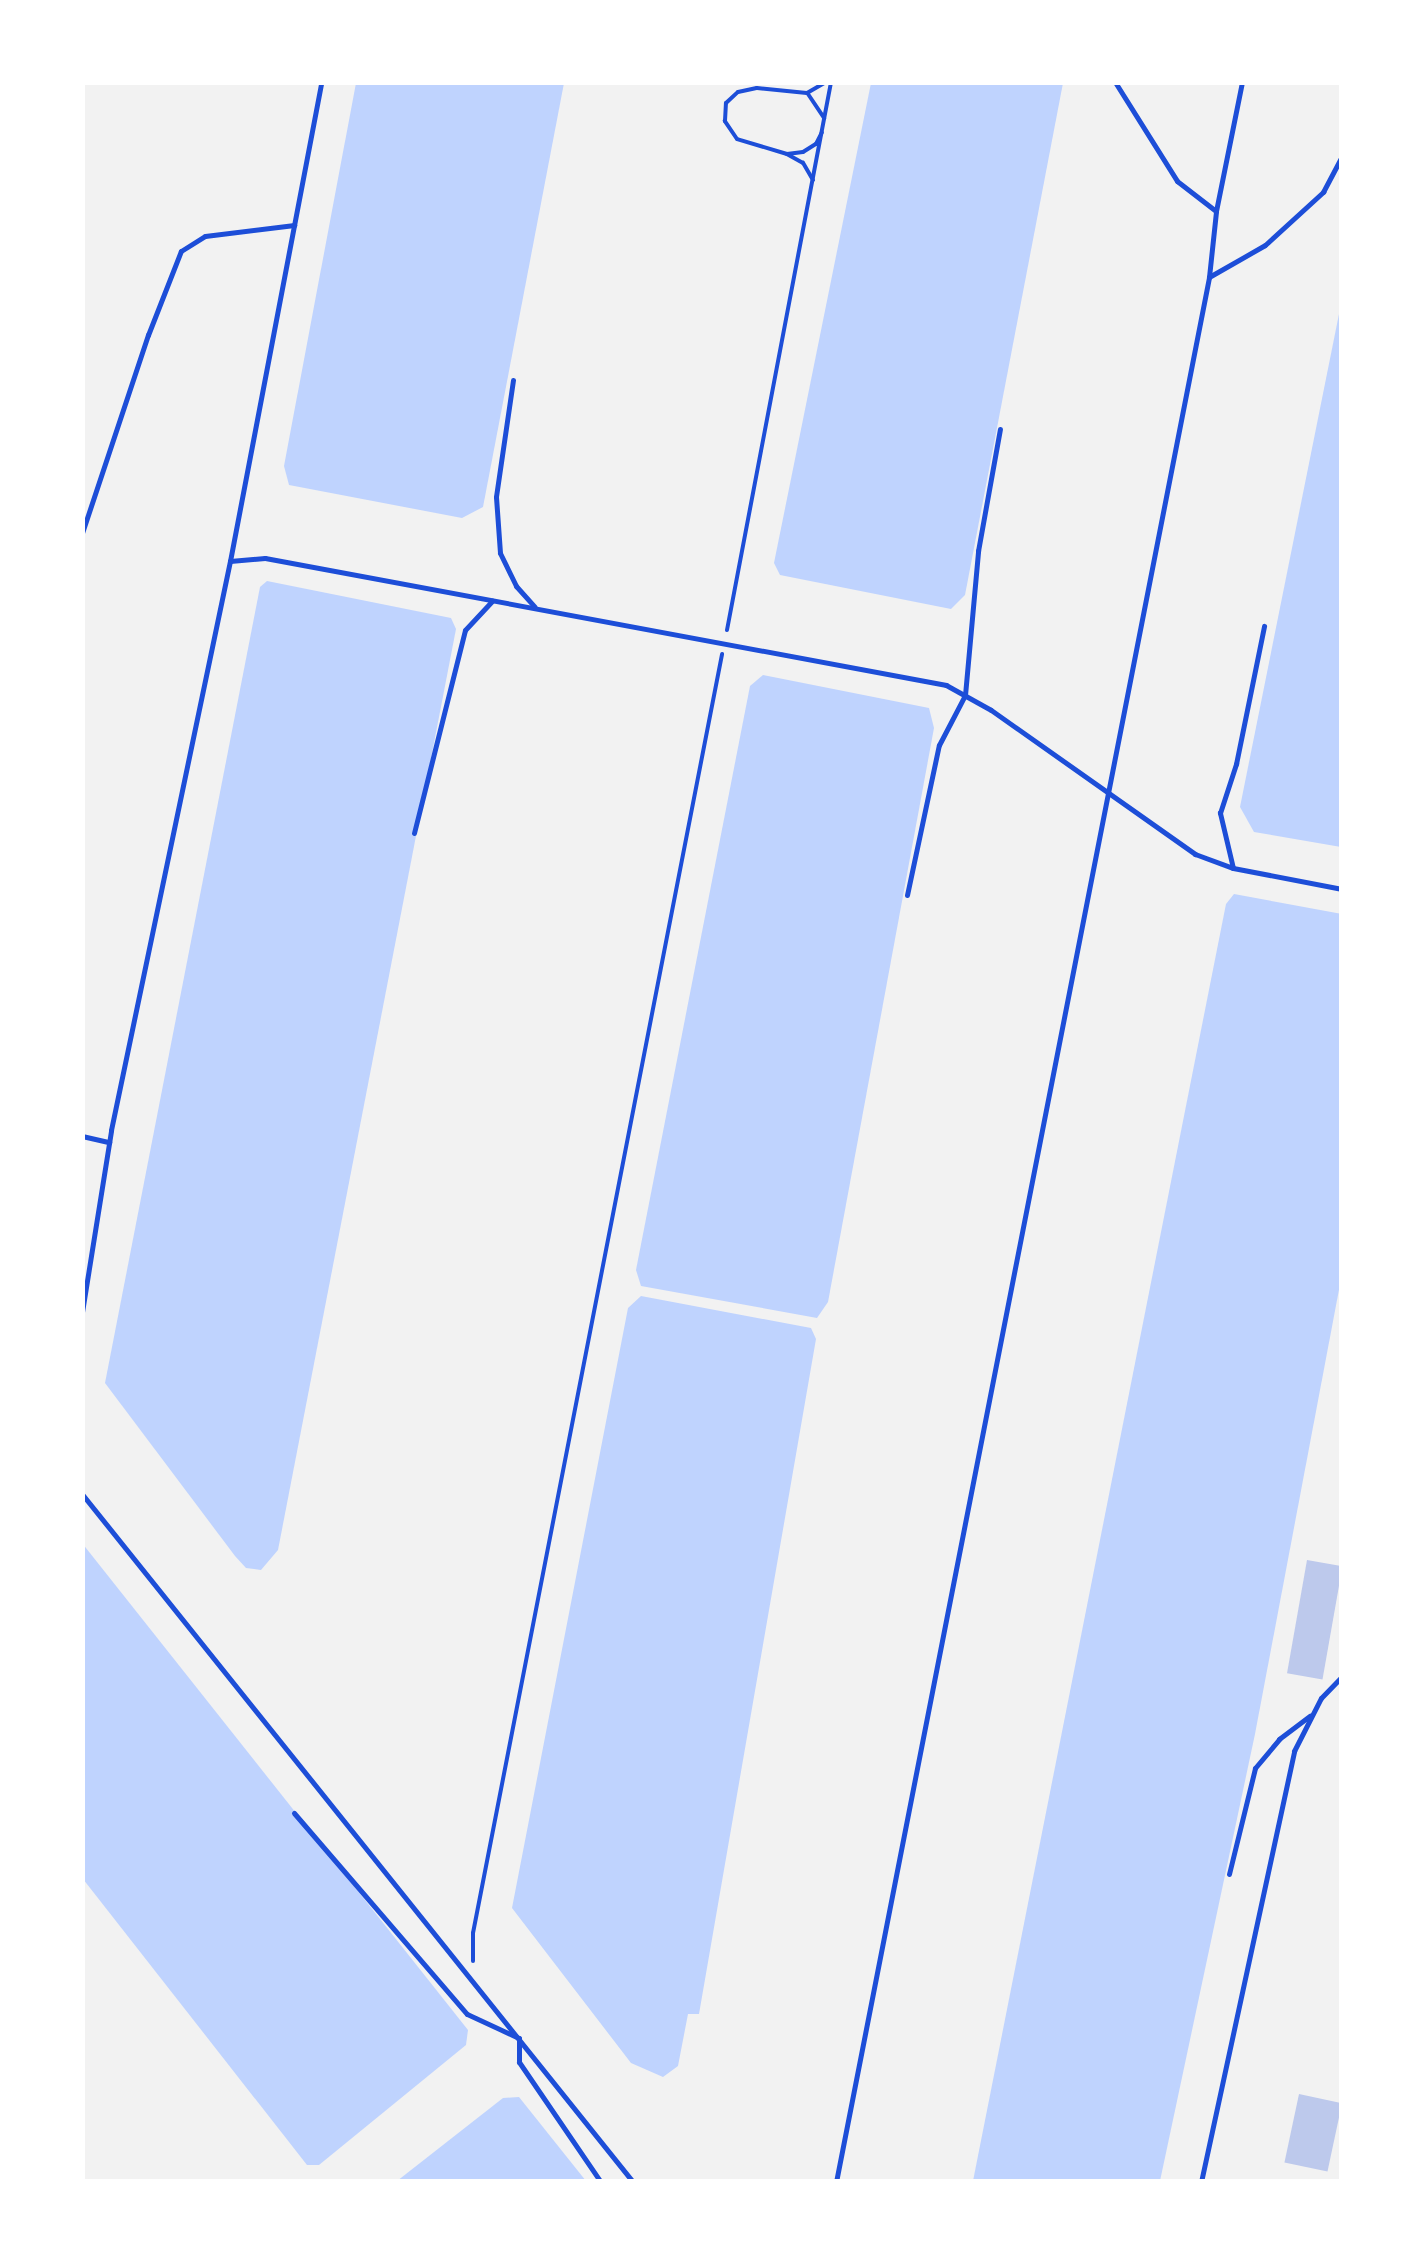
<!DOCTYPE html>
<style>
body{margin:0}
#map{position:relative;width:1424px;height:2264px;overflow:hidden;background:#f2f2f2;font-family:"Noto Sans",sans-serif}
div>[style]{position:absolute}
.water>*{inset:0;background:#bfd3fe}
.building>*{inset:0;background:#bdc9ec;transform-origin:0 0}
.path>*{height:4px;margin:-2px;padding:0 2px;transform-origin:2px;border-radius:2px;background:#1d4ed8}
.service>*{height:5px;margin:-2.5px;padding:0 2.5px;transform-origin:2.5px;border-radius:2.5px;background:#1d4ed8}
span{translate:-50% -50%;white-space:nowrap;text-align:center;line-height:1.15;-webkit-text-stroke:8px #fff;paint-order:stroke}
.frame{position:absolute;inset:0;border:85px solid #fff;pointer-events:none}
</style>
<div id="map">
<div class="water">
<div style="clip-path:polygon(356px 83px,564px 83px,483px 507px,462px 518px,289px 485px,284px 466px)"></div>
<div style="clip-path:polygon(871px 83px,1063px 83px,965px 595px,951px 609px,780px 575px,774px 563px)"></div>
<div style="clip-path:polygon(1341px 304px,1341px 847px,1254px 832px,1240px 807px)"></div>
<div style="clip-path:polygon(267px 581px,451px 618px,456px 629px,278px 1550px,261px 1570px,246px 1568px,235px 1556px,105px 1383px,260px 587px)"></div>
<div style="clip-path:polygon(763px 675px,929px 708px,934px 728px,828px 1302px,817px 1318px,641px 1286px,636px 1270px,750px 686px)"></div>
<div style="clip-path:polygon(1234px 894px,1342px 914px,1341px 1279px,1255px 1734px,1160px 2181px,973px 2181px,1226px 904px)"></div>
<div style="clip-path:polygon(641px 1296px,811px 1328px,816px 1339px,699px 2014px,688px 2014px,678px 2066px,663px 2077px,631px 2063px,512px 1908px,628px 1308px)"></div>
<div style="clip-path:polygon(82px 1543px,468px 2030px,466px 2045px,319px 2165px,307px 2165px,83px 1879px)"></div>
<div style="clip-path:polygon(519px 2097px,586px 2181px,397px 2181px,503px 2098px)"></div>
</div>
<div class="building">
<div style="left:1307px;top:1560px;width:36px;height:115px;rotate:10deg"></div>
<div style="left:1299px;top:2094px;width:44px;height:70px;rotate:12deg"></div>
</div>
<div class="path">
<div style="left:808px;top:94px;width:29px;rotate:56deg"></div>
<div style="left:787px;top:154px;width:16px;rotate:-7deg"></div>
<div style="left:803px;top:152px;width:15px;rotate:-32deg"></div>
<div style="left:816px;top:144px;width:13px;rotate:-63deg"></div>
<div style="left:813px;top:180px;width:20px;rotate:-120deg"></div>
<div style="left:803px;top:163px;width:18px;rotate:-151deg"></div>
<div style="left:787px;top:154px;width:52px;rotate:-163.3deg"></div>
<div style="left:737px;top:139px;width:22px;rotate:-124deg"></div>
<div style="left:725px;top:121px;width:18px;rotate:-87deg"></div>
<div style="left:726px;top:103px;width:16px;rotate:-43deg"></div>
<div style="left:738px;top:92px;width:19px;rotate:-12deg"></div>
<div style="left:757px;top:88px;width:50px;rotate:5.7deg"></div>
<div style="left:807px;top:93px;width:22px;rotate:-30deg"></div>
<div style="left:727px;top:630px;width:558px;rotate:-79.25deg"></div>
<div style="left:473px;top:1961px;width:28px;rotate:-90deg"></div>
<div style="left:473px;top:1933px;width:1303px;rotate:-78.98deg"></div>
</div>
<div class="service">
<div style="left:1115px;top:82px;width:117px;rotate:57.9deg"></div>
<div style="left:1177px;top:181px;width:49px;rotate:37.6deg"></div>
<div style="left:1209px;top:277px;width:64px;rotate:-29.7deg"></div>
<div style="left:1265px;top:245px;width:79px;rotate:-42.4deg"></div>
<div style="left:1323px;top:192px;width:41px;rotate:-62.2deg"></div>
<div style="left:513px;top:380px;width:118px;rotate:98.3deg"></div>
<div style="left:496px;top:497px;width:56px;rotate:85.9deg"></div>
<div style="left:500px;top:553px;width:37px;rotate:64deg"></div>
<div style="left:516px;top:586px;width:28px;rotate:48deg"></div>
<div style="left:82px;top:533px;width:209px;rotate:-71.6deg"></div>
<div style="left:148px;top:335px;width:90px;rotate:-68.6deg"></div>
<div style="left:181px;top:251px;width:28px;rotate:-32deg"></div>
<div style="left:205px;top:236px;width:90px;rotate:-7deg"></div>
<div style="left:230px;top:561px;width:35px;rotate:-5deg"></div>
<div style="left:265px;top:558px;width:693px;rotate:10.56deg"></div>
<div style="left:946px;top:685px;width:51px;rotate:29.1deg"></div>
<div style="left:991px;top:710px;width:250px;rotate:35.2deg"></div>
<div style="left:1195px;top:854px;width:40px;rotate:20.2deg"></div>
<div style="left:1233px;top:868px;width:111px;rotate:10.9deg"></div>
<div style="left:414px;top:833px;width:209px;rotate:-75.9deg"></div>
<div style="left:465px;top:630px;width:40px;rotate:-47deg"></div>
<div style="left:1233px;top:868px;width:57px;rotate:-103.3deg"></div>
<div style="left:1220px;top:813px;width:52px;rotate:-71.9deg"></div>
<div style="left:1236px;top:764px;width:141px;rotate:-78.5deg"></div>
<div style="left:907px;top:895px;width:153px;rotate:-78deg"></div>
<div style="left:939px;top:745px;width:56px;rotate:-62.5deg"></div>
<div style="left:965px;top:695px;width:145px;rotate:-84.8deg"></div>
<div style="left:978px;top:551px;width:124px;rotate:-79.8deg"></div>
<div style="left:82px;top:1136px;width:28px;rotate:13deg"></div>
<div style="left:82px;top:1312px;width:184px;rotate:-80.9deg"></div>
<div style="left:111px;top:1130px;width:581px;rotate:-78.19deg"></div>
<div style="left:230px;top:561px;width:488px;rotate:-79.2deg"></div>
<div style="left:82px;top:1494px;width:881px;rotate:51.31deg"></div>
<div style="left:294px;top:1813px;width:265px;rotate:49.3deg"></div>
<div style="left:467px;top:2014px;width:57px;rotate:24.8deg"></div>
<div style="left:519px;top:2038px;width:24px;rotate:90deg"></div>
<div style="left:519px;top:2062px;width:145px;rotate:55.7deg"></div>
<div style="left:1229px;top:1874px;width:109px;rotate:-76.2deg"></div>
<div style="left:1255px;top:1768px;width:38px;rotate:-50deg"></div>
<div style="left:1279px;top:1739px;width:39px;rotate:-37deg"></div>
<div style="left:836px;top:2182px;width:1941px;rotate:-78.92deg"></div>
<div style="left:1209px;top:277px;width:66px;rotate:-83.9deg"></div>
<div style="left:1216px;top:211px;width:132px;rotate:-78.6deg"></div>
<div style="left:1201px;top:2182px;width:441px;rotate:-77.8deg"></div>
<div style="left:1294px;top:1751px;width:59px;rotate:-63deg"></div>
<div style="left:1321px;top:1698px;width:30px;rotate:-46deg"></div>
</div>
<div class="frame"></div>
</div>
